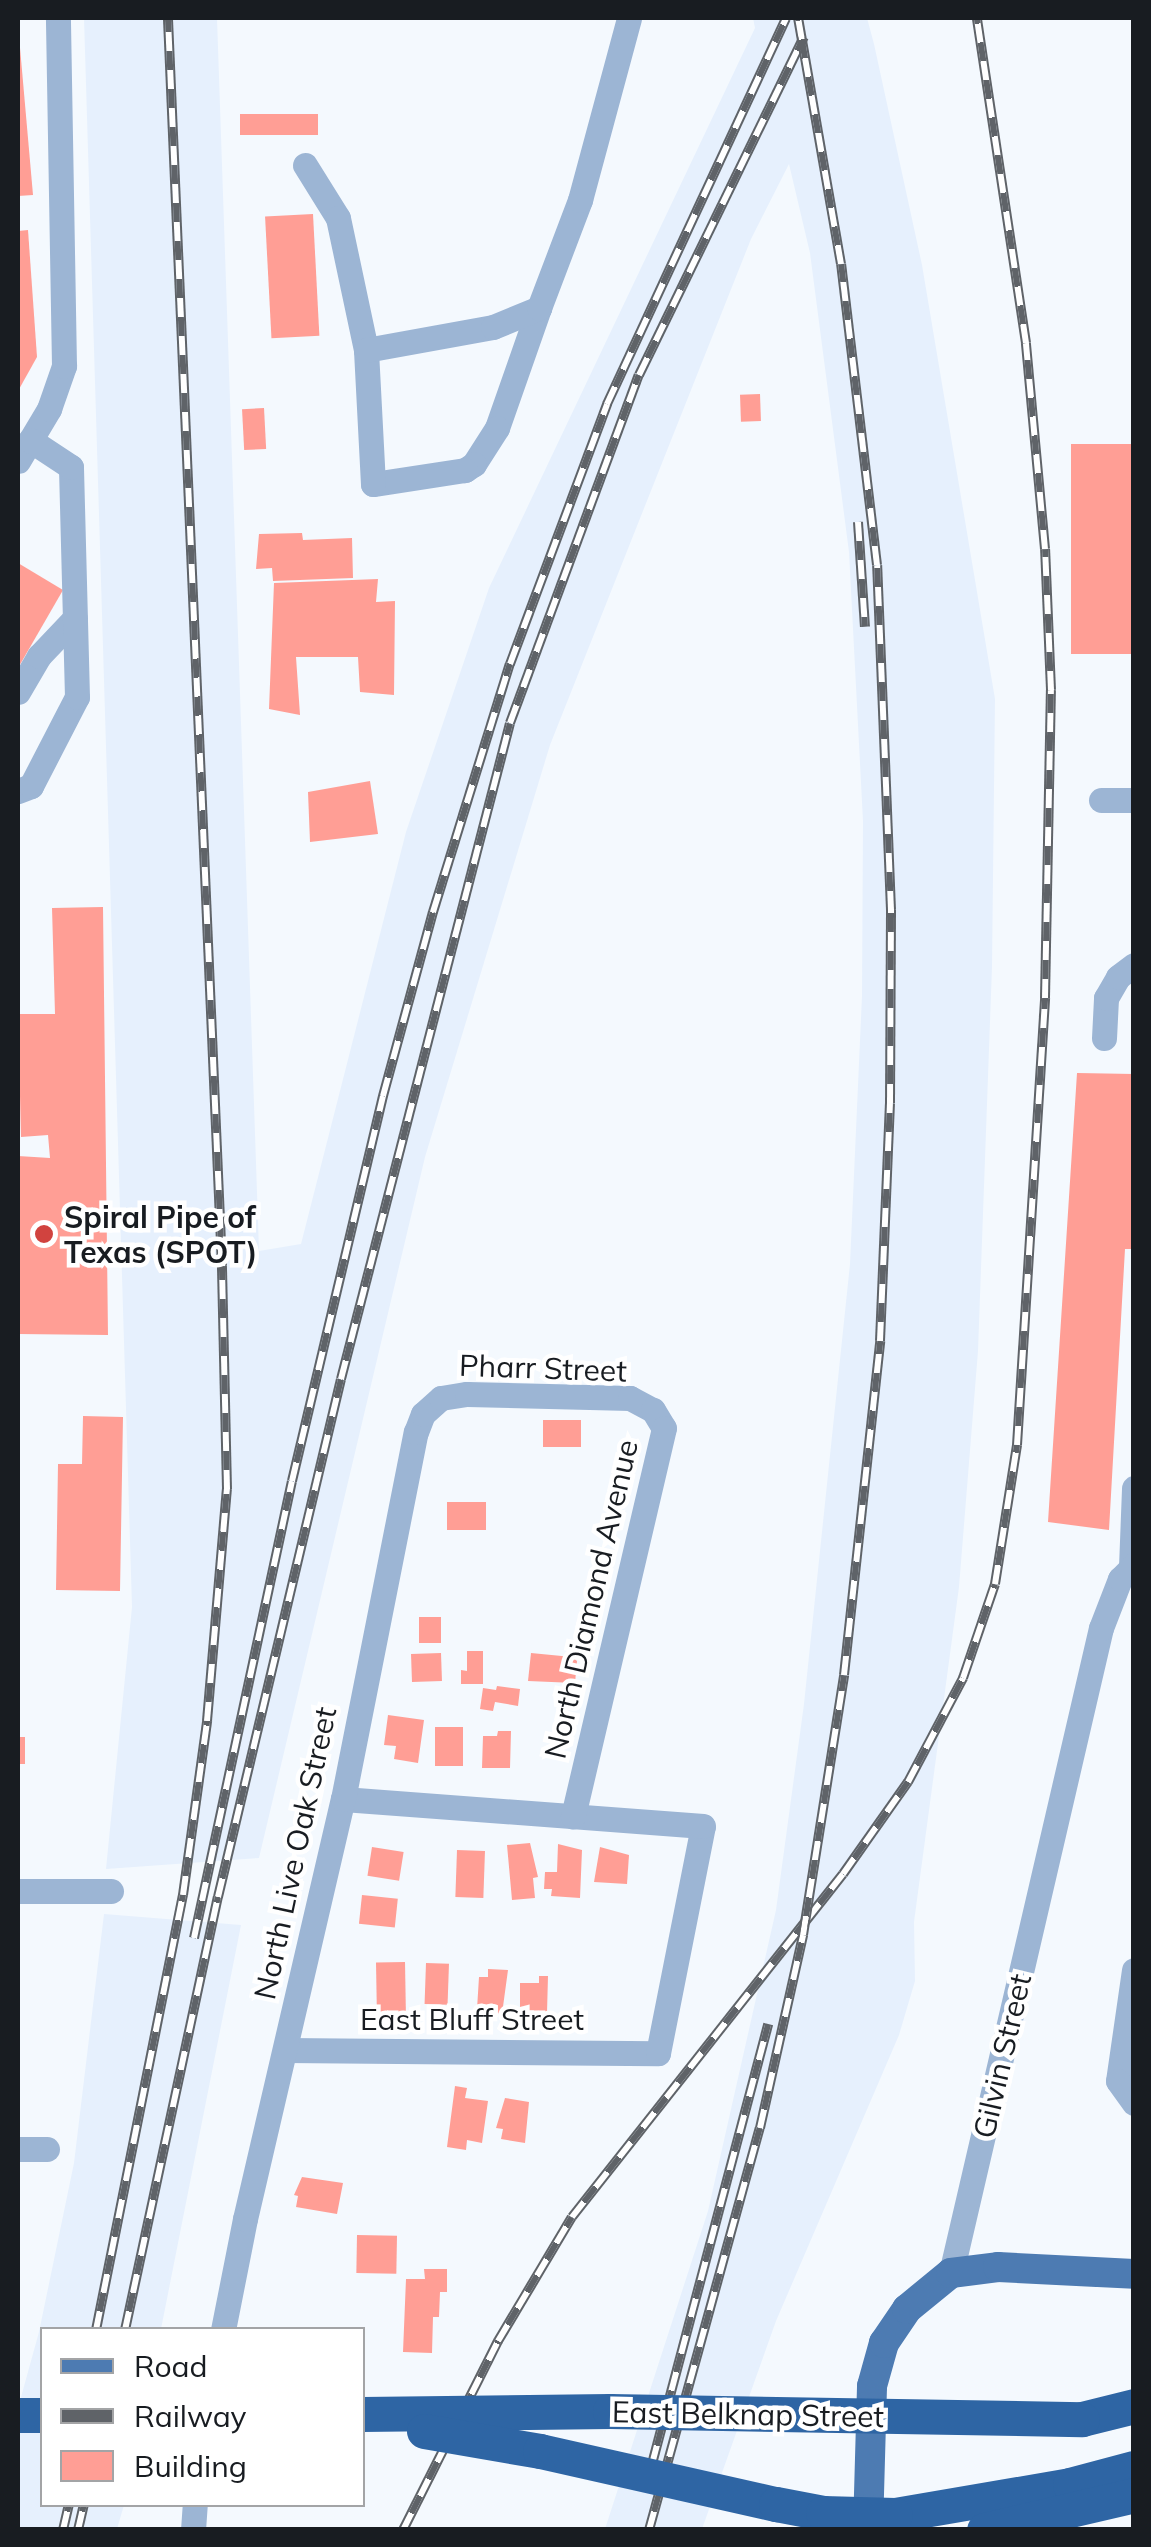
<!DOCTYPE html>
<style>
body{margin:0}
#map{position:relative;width:1151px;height:2547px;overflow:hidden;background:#f4f9fe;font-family:Mulish,sans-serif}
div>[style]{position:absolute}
.built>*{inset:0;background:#e6f0fd}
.building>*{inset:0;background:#ff9e95;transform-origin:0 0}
.minor>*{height:25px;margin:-12.5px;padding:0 12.5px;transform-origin:12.5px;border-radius:12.5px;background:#9cb5d4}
.major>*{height:30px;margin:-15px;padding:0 15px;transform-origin:15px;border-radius:15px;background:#4d7bb2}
.highway>*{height:35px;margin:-17.5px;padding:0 17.5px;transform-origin:17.5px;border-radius:17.5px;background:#2e65a4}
.rail>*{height:10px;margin-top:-5px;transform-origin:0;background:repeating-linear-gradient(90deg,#fff 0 19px,#5f6368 0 38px);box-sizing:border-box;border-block:2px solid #5f6368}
.highway-bridge>*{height:35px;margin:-17.5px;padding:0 17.5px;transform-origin:17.5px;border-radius:17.5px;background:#2e65a4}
.dots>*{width:28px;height:28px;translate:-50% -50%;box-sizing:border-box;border:5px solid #fff;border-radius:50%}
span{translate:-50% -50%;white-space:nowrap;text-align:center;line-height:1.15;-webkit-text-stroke:9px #fff;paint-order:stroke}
.poi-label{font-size:30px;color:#181c21;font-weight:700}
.left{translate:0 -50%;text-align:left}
.street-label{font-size:30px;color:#181c21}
.frame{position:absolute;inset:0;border:20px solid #181c21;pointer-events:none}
.legend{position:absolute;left:40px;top:2327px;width:325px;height:180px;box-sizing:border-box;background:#fff;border:2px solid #a3a4a6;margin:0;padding:12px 18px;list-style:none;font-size:30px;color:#181c21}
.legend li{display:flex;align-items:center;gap:20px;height:50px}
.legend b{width:50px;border:2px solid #a3a4a6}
</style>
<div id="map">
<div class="built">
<div style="clip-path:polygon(84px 18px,217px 18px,259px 1251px,301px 1244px,406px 832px,489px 588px,755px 28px,753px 18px,867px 18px,874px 44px,922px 265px,995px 699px,992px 967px,978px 1351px,959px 1587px,914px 1922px,915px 1981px,899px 2035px,776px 2321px,702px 2529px,605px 2529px,708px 2211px,776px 1910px,804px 1704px,850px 1264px,862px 996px,863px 821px,849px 552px,810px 253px,789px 164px,751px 239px,550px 745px,425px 1157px,259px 1858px,106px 1869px,132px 1607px)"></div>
<div style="clip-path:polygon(104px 1914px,241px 1925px,161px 2329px,42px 2330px,42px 2504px,124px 2505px,117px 2529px,18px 2530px,18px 2408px,39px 2332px,74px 2163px)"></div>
</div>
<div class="building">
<div style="clip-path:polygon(18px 25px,33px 195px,18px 196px)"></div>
<div style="left:318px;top:114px;width:21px;height:78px;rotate:90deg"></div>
<div style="left:313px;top:214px;width:122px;height:48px;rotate:87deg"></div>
<div style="clip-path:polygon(28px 230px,37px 357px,18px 391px,18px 231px)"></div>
<div style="left:760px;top:394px;width:27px;height:20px;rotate:88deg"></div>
<div style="left:264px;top:408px;width:41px;height:22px;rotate:87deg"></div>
<div style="left:1071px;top:444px;width:63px;height:210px"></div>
<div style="clip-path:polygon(302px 533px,303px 540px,352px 538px,353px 578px,273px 581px,272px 568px,256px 569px,259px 534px)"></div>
<div style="clip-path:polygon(18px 563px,63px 590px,18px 668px)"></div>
<div style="clip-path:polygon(378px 579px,376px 602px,395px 601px,394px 695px,360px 692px,358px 657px,296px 657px,300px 715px,269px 709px,274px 583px)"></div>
<div style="clip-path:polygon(370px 781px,378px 834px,310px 842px,308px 792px)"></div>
<div style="clip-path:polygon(103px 907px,108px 1335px,18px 1334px,18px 1156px,50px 1158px,48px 1135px,21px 1137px,18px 1014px,55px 1014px,52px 908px)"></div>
<div style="clip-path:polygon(1077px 1073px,1134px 1074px,1134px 1249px,1125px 1249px,1109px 1530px,1048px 1522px)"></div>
<div style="clip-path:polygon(83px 1416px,123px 1417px,120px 1591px,56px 1590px,58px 1464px,82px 1464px)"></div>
<div style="left:543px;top:1420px;width:38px;height:27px"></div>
<div style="left:447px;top:1502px;width:39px;height:28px"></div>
<div style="left:419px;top:1617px;width:22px;height:26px"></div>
<div style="clip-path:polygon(467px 1651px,483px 1651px,483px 1684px,461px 1684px,461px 1670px,467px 1671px)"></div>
<div style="left:441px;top:1653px;width:28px;height:30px;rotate:88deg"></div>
<div style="clip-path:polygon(531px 1653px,572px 1657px,577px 1661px,575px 1683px,528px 1681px)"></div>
<div style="clip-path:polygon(497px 1686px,520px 1689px,518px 1706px,495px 1702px,493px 1711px,480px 1709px,483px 1688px,496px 1690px)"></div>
<div style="clip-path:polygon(388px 1715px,424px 1720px,418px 1763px,394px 1759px,396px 1746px,384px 1745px)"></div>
<div style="left:435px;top:1727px;width:28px;height:39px"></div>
<div style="clip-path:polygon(498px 1731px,511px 1731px,510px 1768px,482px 1768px,483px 1736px,497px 1736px)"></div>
<div style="left:18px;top:1737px;width:7px;height:27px"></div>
<div style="clip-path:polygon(530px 1843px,538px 1877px,533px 1878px,535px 1898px,512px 1900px,507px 1845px)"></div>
<div style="clip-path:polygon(558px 1844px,582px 1850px,580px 1898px,551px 1896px,552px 1889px,544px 1889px,545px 1872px,557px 1872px)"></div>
<div style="left:372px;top:1847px;width:32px;height:29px;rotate:9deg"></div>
<div style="clip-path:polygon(600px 1847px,629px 1855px,627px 1884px,594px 1882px)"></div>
<div style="left:457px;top:1850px;width:28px;height:47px;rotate:2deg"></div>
<div style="left:362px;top:1895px;width:36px;height:29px;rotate:6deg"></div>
<div style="left:405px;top:1962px;width:52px;height:29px;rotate:89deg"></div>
<div style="left:426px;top:1963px;width:23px;height:41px;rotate:2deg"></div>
<div style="clip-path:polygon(488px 1969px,508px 1970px,502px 2014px,477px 2009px,479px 1977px,488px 1977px)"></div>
<div style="clip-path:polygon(539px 1976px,548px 1976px,547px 2013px,520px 2013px,520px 1983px,539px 1983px)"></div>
<div style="clip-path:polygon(455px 2086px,467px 2088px,465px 2098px,488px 2101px,482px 2143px,467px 2140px,466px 2150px,447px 2147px)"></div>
<div style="clip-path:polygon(505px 2098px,529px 2102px,525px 2143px,501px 2139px,503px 2129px,496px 2128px)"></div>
<div style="clip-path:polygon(302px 2177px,343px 2183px,337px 2214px,296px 2207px,298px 2196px,294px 2195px)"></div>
<div style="left:357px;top:2235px;width:40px;height:38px;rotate:1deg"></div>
<div style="clip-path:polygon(424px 2269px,447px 2269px,447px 2292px,440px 2292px,439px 2317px,433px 2317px,432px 2353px,403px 2352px,406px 2279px,425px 2279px)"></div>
</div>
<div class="minor">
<div style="left:305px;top:165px;width:62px;rotate:58.1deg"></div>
<div style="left:338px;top:218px;width:135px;rotate:78deg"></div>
<div style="left:539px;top:308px;width:127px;rotate:109.3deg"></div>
<div style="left:497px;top:428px;width:43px;rotate:122.6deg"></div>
<div style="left:474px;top:464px;width:11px;rotate:146deg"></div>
<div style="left:465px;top:470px;width:93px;rotate:171.3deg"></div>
<div style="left:373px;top:484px;width:134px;rotate:-93deg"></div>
<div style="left:366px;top:350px;width:129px;rotate:-10.3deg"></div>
<div style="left:493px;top:327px;width:50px;rotate:-22.4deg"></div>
<div style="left:539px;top:308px;width:116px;rotate:-69.2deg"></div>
<div style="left:580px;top:200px;width:188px;rotate:-74.9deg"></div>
<div style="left:18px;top:461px;width:61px;rotate:-59.2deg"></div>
<div style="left:49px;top:409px;width:46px;rotate:-70.8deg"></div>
<div style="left:64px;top:366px;width:348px;rotate:-91deg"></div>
<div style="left:18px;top:692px;width:42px;rotate:-59.7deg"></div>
<div style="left:39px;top:656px;width:52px;rotate:-46.5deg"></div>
<div style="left:18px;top:791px;width:14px;rotate:-21deg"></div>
<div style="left:31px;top:786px;width:100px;rotate:-62.7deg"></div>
<div style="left:77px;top:697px;width:230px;rotate:-91.5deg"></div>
<div style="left:71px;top:467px;width:49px;rotate:-146.6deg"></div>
<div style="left:1101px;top:800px;width:33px"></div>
<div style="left:1104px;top:1038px;width:40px;rotate:-87.1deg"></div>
<div style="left:1106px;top:998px;width:24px;rotate:-60deg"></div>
<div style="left:1118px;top:977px;width:20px;rotate:-37deg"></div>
<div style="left:1131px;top:1567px;width:79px;rotate:-87.8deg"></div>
<div style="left:18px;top:1891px;width:93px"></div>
<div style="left:1134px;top:1970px;width:112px;rotate:98.2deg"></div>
<div style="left:1118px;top:2081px;width:27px;rotate:54deg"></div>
<div style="left:285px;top:2050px;width:373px;rotate:0.5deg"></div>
<div style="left:658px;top:2053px;width:231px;rotate:-78.8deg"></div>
<div style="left:703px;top:1826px;width:361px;rotate:-175.7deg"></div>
<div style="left:18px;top:2149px;width:29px"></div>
<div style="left:951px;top:2273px;width:662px;rotate:-76.91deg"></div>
<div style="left:1101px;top:1628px;width:53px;rotate:-68.8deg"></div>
<div style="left:1120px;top:1579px;width:20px;rotate:-45deg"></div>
<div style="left:223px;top:2330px;width:113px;rotate:-78.8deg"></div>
<div style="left:245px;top:2219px;width:431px;rotate:-76.9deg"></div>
<div style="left:343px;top:1799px;width:374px;rotate:-78.8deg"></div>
<div style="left:416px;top:1432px;width:19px;rotate:-69deg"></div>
<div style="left:423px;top:1414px;width:24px;rotate:-42deg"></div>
<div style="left:441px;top:1398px;width:26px;rotate:-9deg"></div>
<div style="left:467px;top:1394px;width:163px;rotate:1.4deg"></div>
<div style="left:630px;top:1398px;width:26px;rotate:28deg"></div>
<div style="left:653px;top:1410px;width:21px;rotate:59deg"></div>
<div style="left:664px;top:1428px;width:399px;rotate:103.2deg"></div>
<div style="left:193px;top:2530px;width:26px;rotate:-86deg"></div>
</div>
<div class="major">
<div style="left:868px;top:2530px;width:144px;rotate:-88.4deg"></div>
<div style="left:872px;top:2386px;width:45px;rotate:-74.4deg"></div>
<div style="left:884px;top:2343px;width:41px;rotate:-55.9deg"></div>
<div style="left:907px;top:2309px;width:57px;rotate:-39.3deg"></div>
<div style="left:951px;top:2273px;width:47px;rotate:-7.3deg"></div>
<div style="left:998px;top:2267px;width:136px;rotate:2.9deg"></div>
</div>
<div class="highway">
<div style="left:18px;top:2415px;width:24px"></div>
<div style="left:1082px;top:2419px;width:54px;rotate:-14deg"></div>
<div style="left:895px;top:2515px;width:178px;rotate:-9.7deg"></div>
<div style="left:1070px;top:2485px;width:66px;rotate:-14.9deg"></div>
<div style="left:984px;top:2530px;width:154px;rotate:-13.1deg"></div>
</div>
<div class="rail">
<div style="left:858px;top:522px;width:105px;rotate:86.2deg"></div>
<div style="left:194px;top:1938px;width:467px;rotate:-77.9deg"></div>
<div style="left:292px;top:1481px;width:396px;rotate:-76.7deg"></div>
<div style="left:383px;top:1096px;width:191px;rotate:-74.8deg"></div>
<div style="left:433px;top:912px;width:260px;rotate:-72.8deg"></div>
<div style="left:510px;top:664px;width:278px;rotate:-69.5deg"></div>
<div style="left:607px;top:404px;width:425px;rotate:-65.1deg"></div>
<div style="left:96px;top:2330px;width:444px;rotate:-78.7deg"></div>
<div style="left:183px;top:1895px;width:176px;rotate:-82.1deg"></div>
<div style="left:207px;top:1721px;width:233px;rotate:-85.1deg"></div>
<div style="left:227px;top:1489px;width:223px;rotate:-91.3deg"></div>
<div style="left:222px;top:1266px;width:1249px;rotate:-92.48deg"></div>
<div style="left:125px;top:2330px;width:443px;rotate:-77.9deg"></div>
<div style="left:218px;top:1897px;width:532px;rotate:-76.64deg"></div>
<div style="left:341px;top:1379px;width:677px;rotate:-75.55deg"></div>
<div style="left:510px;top:723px;width:371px;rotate:-69.7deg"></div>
<div style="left:639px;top:375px;width:376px;rotate:-64deg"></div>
<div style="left:652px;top:2464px;width:455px;rotate:-75.2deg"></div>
<div style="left:63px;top:2530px;width:27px;rotate:-77deg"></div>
<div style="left:78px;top:2530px;width:27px;rotate:-77deg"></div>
<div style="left:403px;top:2530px;width:212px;rotate:-63.3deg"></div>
<div style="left:498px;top:2341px;width:144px;rotate:-59.2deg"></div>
<div style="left:572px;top:2217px;width:437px;rotate:-51.7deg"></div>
<div style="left:843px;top:1874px;width:113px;rotate:-54.8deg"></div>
<div style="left:908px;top:1782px;width:118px;rotate:-62.1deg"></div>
<div style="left:963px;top:1678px;width:99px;rotate:-71.2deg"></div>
<div style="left:995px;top:1584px;width:141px;rotate:-81deg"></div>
<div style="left:1017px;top:1445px;width:448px;rotate:-86.4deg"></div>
<div style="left:1045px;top:998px;width:308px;rotate:-88.9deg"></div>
<div style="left:1051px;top:690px;width:141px;rotate:-92.4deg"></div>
<div style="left:1045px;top:549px;width:207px;rotate:-95.3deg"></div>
<div style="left:1026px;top:343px;width:329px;rotate:-98.6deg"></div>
<div style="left:649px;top:2530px;width:417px;rotate:-74.6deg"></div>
<div style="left:760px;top:2128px;width:198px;rotate:-77.4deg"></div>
<div style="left:803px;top:1935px;width:263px;rotate:-81deg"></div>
<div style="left:844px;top:1675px;width:336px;rotate:-83.8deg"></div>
<div style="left:880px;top:1341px;width:238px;rotate:-87.6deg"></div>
<div style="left:890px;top:1103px;width:193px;rotate:-89.7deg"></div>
<div style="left:891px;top:910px;width:345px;rotate:-92.3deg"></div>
<div style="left:877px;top:565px;width:303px;rotate:-96.8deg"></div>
<div style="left:841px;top:264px;width:250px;rotate:-99.9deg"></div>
</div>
<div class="highway-bridge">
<div style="left:362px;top:2414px;width:248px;rotate:-0.7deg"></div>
<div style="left:610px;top:2411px;width:472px;rotate:1deg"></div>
<div style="left:424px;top:2431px;width:118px;rotate:9.8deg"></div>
<div style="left:540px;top:2451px;width:242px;rotate:12.7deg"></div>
<div style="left:776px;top:2504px;width:48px;rotate:10.8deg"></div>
<div style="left:823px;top:2513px;width:72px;rotate:1.6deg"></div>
</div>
<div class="dots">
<div style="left:44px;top:1234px;background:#d1433f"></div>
</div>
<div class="poi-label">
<span class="left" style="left:64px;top:1234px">Spiral Pipe of<br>Texas (SPOT)</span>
</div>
<div class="street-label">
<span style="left:543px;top:1368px;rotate:2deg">Pharr Street</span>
<span style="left:591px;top:1599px;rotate:-77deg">North Diamond Avenue</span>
<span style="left:295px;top:1853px;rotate:-78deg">North Live Oak Street</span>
<span style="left:472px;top:2019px">East Bluff Street</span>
<span style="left:1002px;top:2056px;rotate:-77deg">Gilvin Street</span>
<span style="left:748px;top:2414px;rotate:1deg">East Belknap Street</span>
</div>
<div class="frame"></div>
<ul class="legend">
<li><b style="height:12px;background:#4d7bb2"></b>Road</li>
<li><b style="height:12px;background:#5f6368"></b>Railway</li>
<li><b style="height:28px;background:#ff9e95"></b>Building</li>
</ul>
</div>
